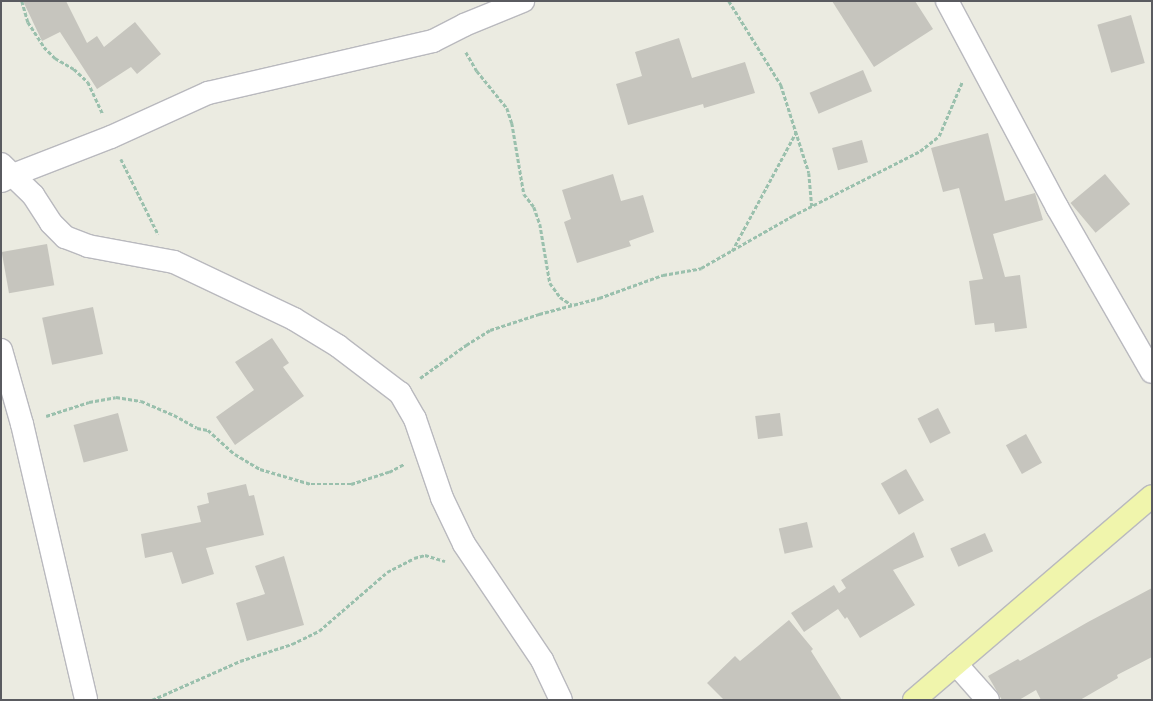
<!DOCTYPE html>
<style>
body{margin:0}
#map{position:relative;width:1153px;height:701px;overflow:hidden;background:#ebebe1;font-family:Arial,sans-serif}
div>[style]{position:absolute}
.building>*{inset:0;background:#c6c5be;transform-origin:0 0}
.path>*{height:2.5px;margin-top:-1.25px;transform-origin:0;background:repeating-linear-gradient(90deg,#9ac0ad 0 4px,transparent 0 6px)}
.roads{filter:drop-shadow(1px 0 #b9b9be) drop-shadow(-1px 0 #b9b9be) drop-shadow(0 1px #b9b9be) drop-shadow(0 -1px #b9b9be)}
.minor>*{height:22px;margin:-11px;padding:0 11px;transform-origin:11px;border-radius:11px;background:#fff}
.major>*{height:22px;margin:-11px;padding:0 11px;transform-origin:11px;border-radius:11px;background:#f0f5ac}
span{translate:-50% -50%;white-space:nowrap;text-align:center;line-height:1.15;-webkit-text-stroke:3px #fff;paint-order:stroke}
.frame{position:absolute;inset:0;border:2px solid #5a5b60;pointer-events:none}
</style>
<div id="map">
<div class="building">
<div style="clip-path:polygon(23px 1px,66px 1px,87px 43px,97px 36px,104px 47px,135px 22px,161px 54px,137px 74px,131px 67px,97px 89px,60px 32px,42px 41px)"></div>
<div style="clip-path:polygon(832px 1px,915px 1px,933px 29px,874px 67px)"></div>
<div style="left:1131px;top:15px;width:50px;height:35px;rotate:74deg"></div>
<div style="clip-path:polygon(679px 38px,692px 78px,745px 62px,755px 93px,704px 108px,703px 104px,628px 125px,616px 84px,642px 76px,635px 52px)"></div>
<div style="left:863px;top:70px;width:23px;height:58px;rotate:67deg"></div>
<div style="clip-path:polygon(988px 133px,1005px 201px,1035px 193px,1043px 220px,993px 234px,1005px 277px,1020px 275px,1027px 328px,995px 332px,994px 323px,975px 325px,969px 281px,983px 279px,959px 188px,943px 192px,931px 148px)"></div>
<div style="left:862px;top:140px;width:23px;height:31px;rotate:75deg"></div>
<div style="clip-path:polygon(613px 174px,621px 201px,643px 195px,654px 232px,629px 241px,631px 246px,577px 263px,564px 222px,571px 219px,562px 190px)"></div>
<div style="left:1105px;top:174px;width:39px;height:45px;rotate:50deg"></div>
<div style="left:47px;top:244px;width:42px;height:46px;rotate:80deg"></div>
<div style="left:93px;top:307px;width:48px;height:52px;rotate:78deg"></div>
<div style="clip-path:polygon(272px 338px,289px 363px,283px 367px,304px 396px,235px 445px,216px 417px,254px 390px,235px 362px)"></div>
<div style="left:938px;top:408px;width:28px;height:23px;rotate:63deg"></div>
<div style="left:118px;top:413px;width:39px;height:46px;rotate:75deg"></div>
<div style="left:780px;top:413px;width:23px;height:25px;rotate:83deg"></div>
<div style="left:1026px;top:434px;width:33px;height:23px;rotate:61deg"></div>
<div style="left:906px;top:469px;width:36px;height:29px;rotate:60deg"></div>
<div style="clip-path:polygon(246px 484px,249px 496px,254px 495px,264px 535px,206px 548px,214px 574px,182px 584px,172px 552px,145px 558px,141px 534px,201px 522px,197px 506px,209px 503px,207px 493px)"></div>
<div style="left:807px;top:522px;width:26px;height:29px;rotate:77deg"></div>
<div style="clip-path:polygon(914px 532px,924px 557px,893px 570px,915px 605px,860px 638px,847px 617px,845px 619px,838px 609px,804px 632px,791px 613px,834px 585px,839px 593px,846px 588px,841px 580px)"></div>
<div style="left:985px;top:533px;width:20px;height:38px;rotate:66deg"></div>
<div style="clip-path:polygon(284px 556px,304px 625px,247px 641px,236px 603px,265px 594px,255px 566px)"></div>
<div style="clip-path:polygon(1152px 588px,1152px 657px,1117px 675px,1118px 678px,1080px 700px,1041px 700px,1036px 690px,1019px 700px,1002px 700px,988px 676px,1018px 659px,1020px 661px,1088px 622px)"></div>
<div style="clip-path:polygon(789px 620px,813px 649px,811px 651px,842px 700px,724px 700px,707px 683px,735px 656px,740px 661px)"></div>
</div>
<div class="path">
<div style="left:22px;top:1px;width:22px;rotate:74deg"></div>
<div style="left:28px;top:22px;width:30px;rotate:57deg"></div>
<div style="left:44px;top:47px;width:16px;rotate:45deg"></div>
<div style="left:55px;top:58px;width:22px;rotate:30deg"></div>
<div style="left:74px;top:69px;width:19px;rotate:43deg"></div>
<div style="left:88px;top:82px;width:35px;rotate:65deg"></div>
<div style="left:729px;top:1px;width:99px;rotate:58.2deg"></div>
<div style="left:781px;top:85px;width:92px;rotate:72.3deg"></div>
<div style="left:809px;top:173px;width:33px;rotate:85deg"></div>
<div style="left:466px;top:52px;width:22px;rotate:60deg"></div>
<div style="left:477px;top:71px;width:48px;rotate:51deg"></div>
<div style="left:507px;top:108px;width:16px;rotate:72deg"></div>
<div style="left:512px;top:123px;width:72px;rotate:80.4deg"></div>
<div style="left:524px;top:194px;width:16px;rotate:52deg"></div>
<div style="left:534px;top:207px;width:18px;rotate:71deg"></div>
<div style="left:540px;top:224px;width:60px;rotate:80.4deg"></div>
<div style="left:550px;top:283px;width:17px;rotate:54deg"></div>
<div style="left:560px;top:297px;width:14px;rotate:34deg"></div>
<div style="left:121px;top:159px;width:84px;rotate:63.7deg"></div>
<div style="left:732px;top:251px;width:135px;rotate:-61.7deg"></div>
<div style="left:420px;top:378px;width:57px;rotate:-35.7deg"></div>
<div style="left:466px;top:345px;width:28px;rotate:-32deg"></div>
<div style="left:490px;top:330px;width:52px;rotate:-18.1deg"></div>
<div style="left:539px;top:314px;width:62px;rotate:-14.9deg"></div>
<div style="left:599px;top:298px;width:68px;rotate:-19.8deg"></div>
<div style="left:663px;top:275px;width:39px;rotate:-10deg"></div>
<div style="left:701px;top:268px;width:105px;rotate:-29.7deg"></div>
<div style="left:792px;top:216px;width:144px;rotate:-26.9deg"></div>
<div style="left:920px;top:151px;width:24px;rotate:-38deg"></div>
<div style="left:939px;top:136px;width:59px;rotate:-66.9deg"></div>
<div style="left:46px;top:416px;width:45px;rotate:-18deg"></div>
<div style="left:89px;top:402px;width:27px;rotate:-10deg"></div>
<div style="left:116px;top:397px;width:25px;rotate:9deg"></div>
<div style="left:141px;top:401px;width:36px;rotate:23deg"></div>
<div style="left:174px;top:415px;width:26px;rotate:29deg"></div>
<div style="left:197px;top:428px;width:11px;rotate:10deg"></div>
<div style="left:208px;top:430px;width:36px;rotate:42deg"></div>
<div style="left:235px;top:454px;width:29px;rotate:31deg"></div>
<div style="left:260px;top:469px;width:53px;rotate:16.4deg"></div>
<div style="left:311px;top:484px;width:40px"></div>
<div style="left:351px;top:484px;width:40px;rotate:-18deg"></div>
<div style="left:389px;top:472px;width:17px;rotate:-28deg"></div>
<div style="left:152px;top:700px;width:96px;rotate:-23.9deg"></div>
<div style="left:240px;top:661px;width:55px;rotate:-18.1deg"></div>
<div style="left:292px;top:644px;width:30px;rotate:-26deg"></div>
<div style="left:319px;top:631px;width:90px;rotate:-40.9deg"></div>
<div style="left:387px;top:572px;width:30px;rotate:-27deg"></div>
<div style="left:414px;top:558px;width:11px;rotate:-15deg"></div>
<div style="left:425px;top:555px;width:21px;rotate:17deg"></div>
</div>
<div class="roads">
<div class="minor">
<div style="left:947px;top:1px;width:234px;rotate:61.9deg"></div>
<div style="left:1057px;top:207px;width:190px;rotate:60.1deg"></div>
<div style="left:1px;top:164px;width:45px;rotate:44.1deg"></div>
<div style="left:33px;top:195px;width:33px;rotate:57deg"></div>
<div style="left:51px;top:223px;width:20px;rotate:45deg"></div>
<div style="left:65px;top:237px;width:25px;rotate:21deg"></div>
<div style="left:88px;top:246px;width:87px;rotate:10.5deg"></div>
<div style="left:174px;top:262px;width:133px;rotate:25.4deg"></div>
<div style="left:294px;top:319px;width:52px;rotate:31.5deg"></div>
<div style="left:338px;top:346px;width:78px;rotate:37.2deg"></div>
<div style="left:400px;top:393px;width:30px;rotate:60deg"></div>
<div style="left:415px;top:419px;width:83px;rotate:71.1deg"></div>
<div style="left:442px;top:498px;width:51px;rotate:64.4deg"></div>
<div style="left:464px;top:544px;width:140px;rotate:56.1deg"></div>
<div style="left:542px;top:660px;width:44px;rotate:64.6deg"></div>
<div style="left:2px;top:181px;width:13px;rotate:-29deg"></div>
<div style="left:13px;top:175px;width:105px;rotate:-21.2deg"></div>
<div style="left:111px;top:137px;width:107px;rotate:-24.4deg"></div>
<div style="left:208px;top:93px;width:231px;rotate:-13deg"></div>
<div style="left:433px;top:41px;width:35px;rotate:-27deg"></div>
<div style="left:464px;top:25px;width:64px;rotate:-22.1deg"></div>
<div style="left:1px;top:350px;width:77px;rotate:74.2deg"></div>
<div style="left:22px;top:424px;width:283px;rotate:76.9deg"></div>
<div style="left:956px;top:664px;width:48px;rotate:48.4deg"></div>
</div>
<div class="major">
<div style="left:914px;top:700px;width:313px;rotate:-40.6deg"></div>
</div>
</div>
<div class="frame"></div>
</div>
